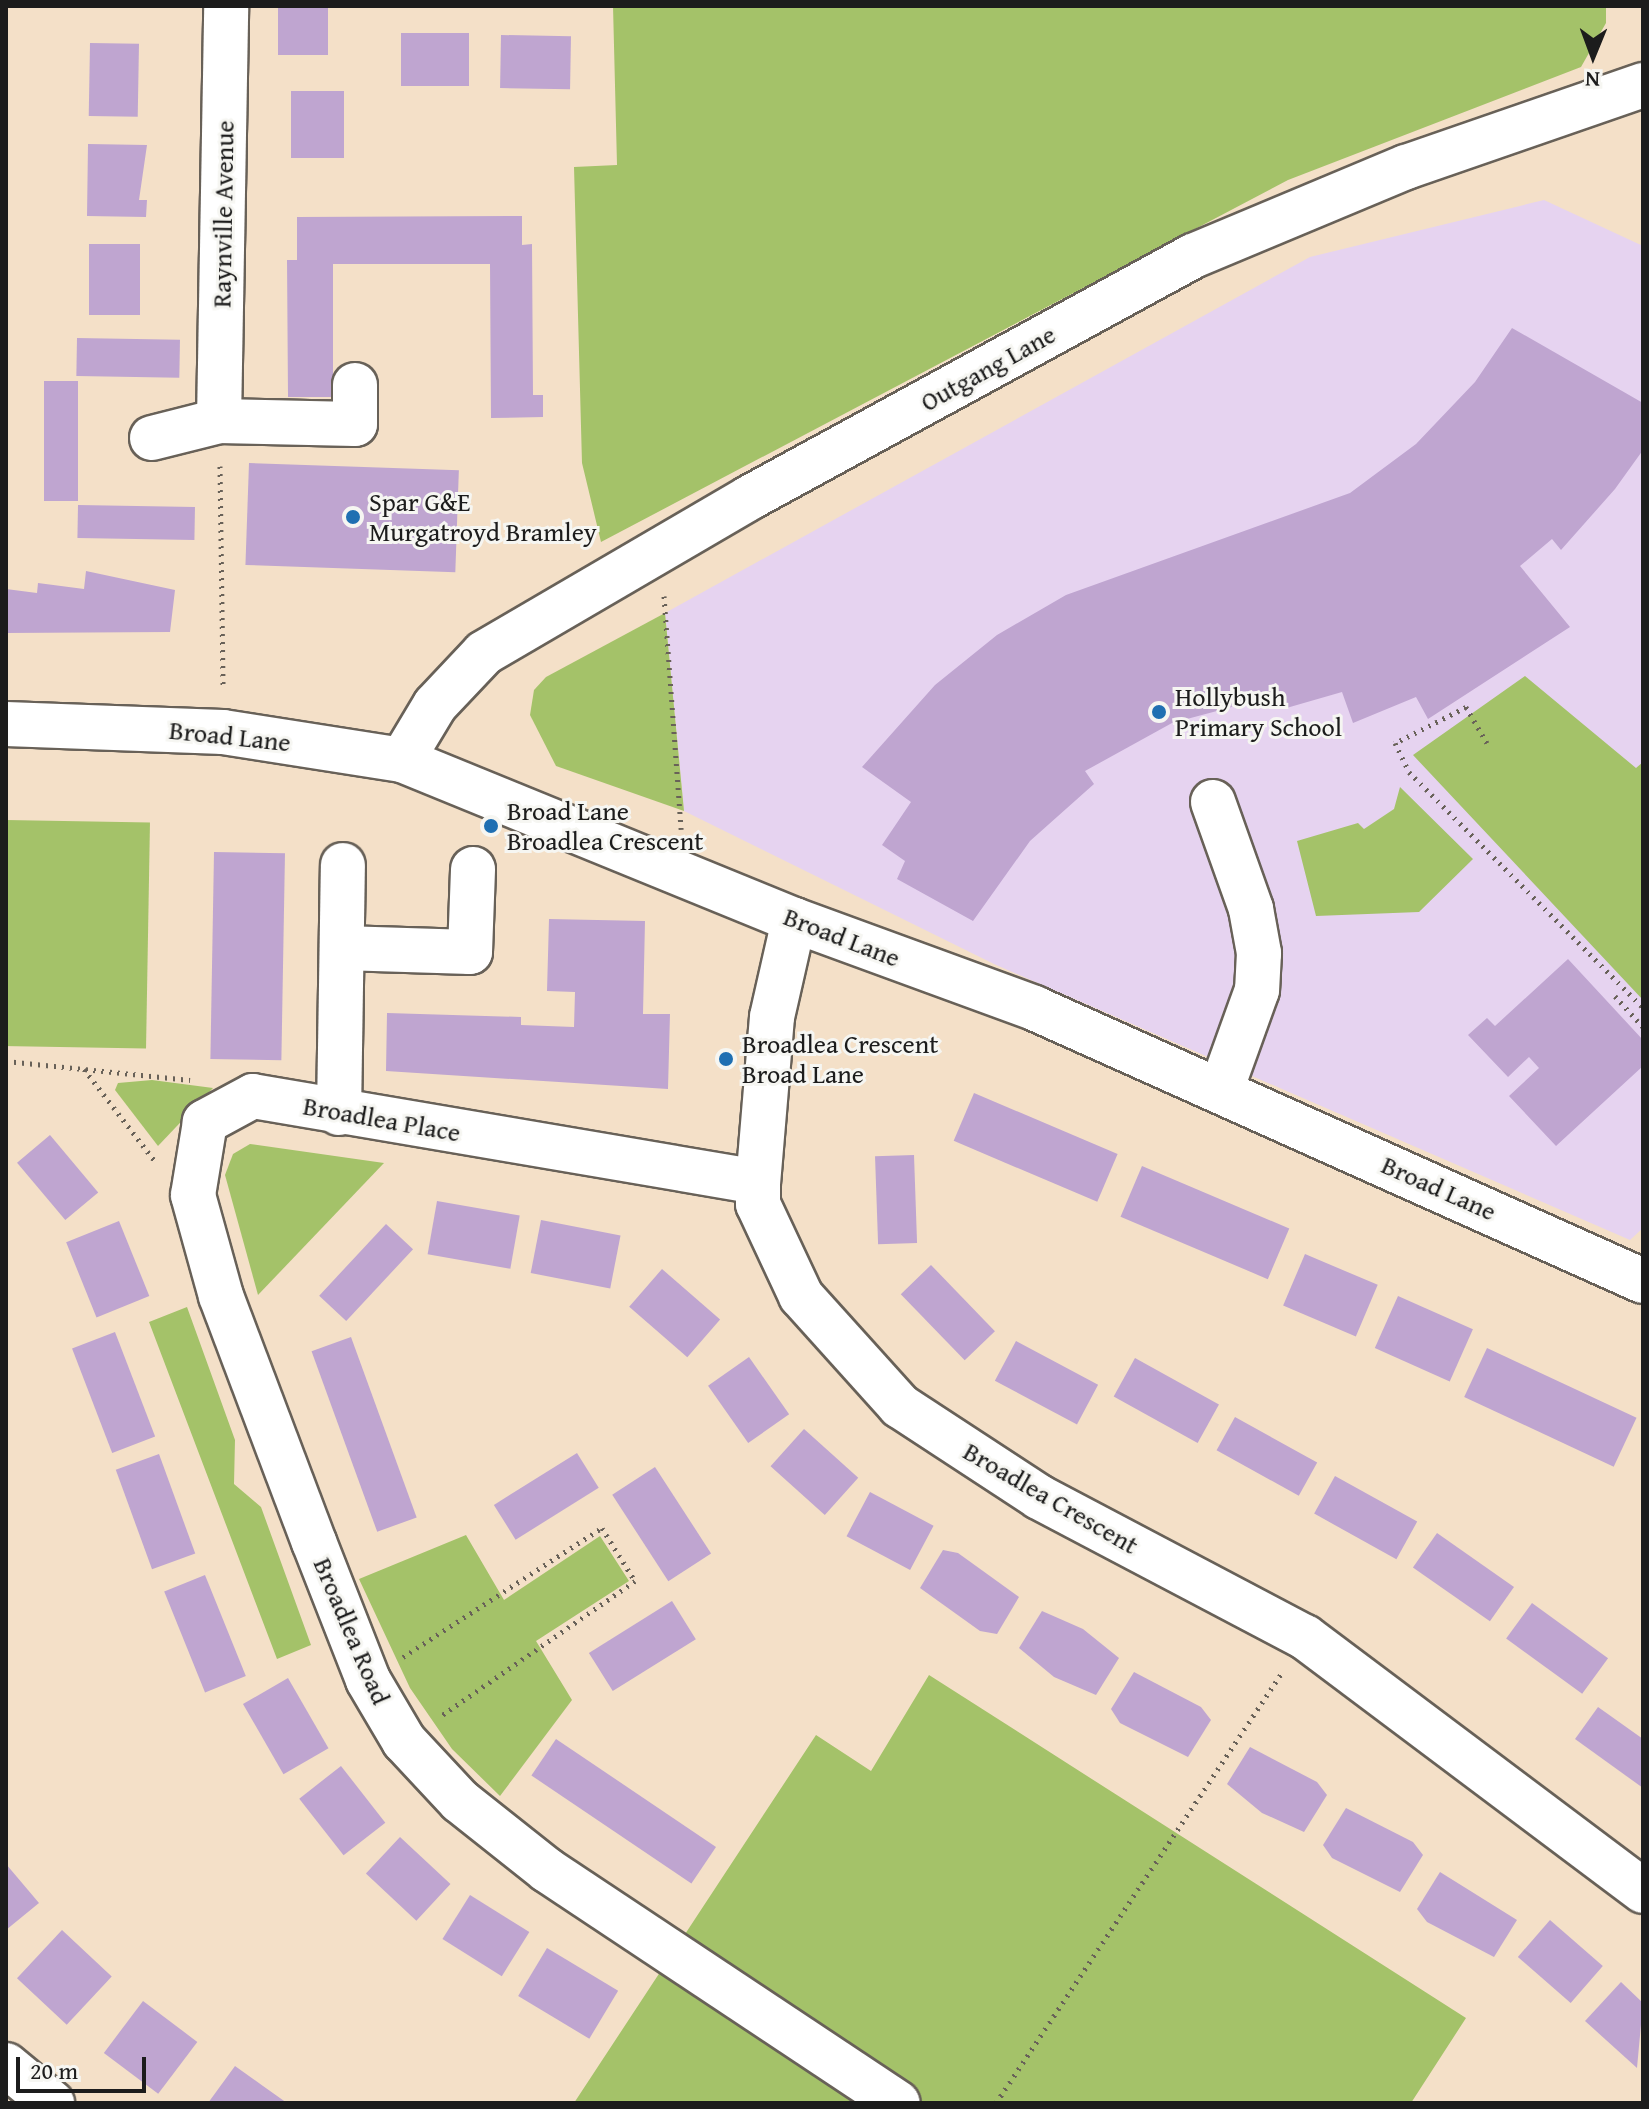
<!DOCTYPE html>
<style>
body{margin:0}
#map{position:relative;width:1649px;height:2109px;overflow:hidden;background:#f4e0c8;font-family:"Gentium Book Plus",serif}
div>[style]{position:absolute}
.built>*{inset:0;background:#e6d3f0}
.green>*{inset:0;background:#a4c269;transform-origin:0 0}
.building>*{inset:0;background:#bfa5d0;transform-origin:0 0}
.path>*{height:5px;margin-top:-2.5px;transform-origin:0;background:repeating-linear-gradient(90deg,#686158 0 2px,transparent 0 8px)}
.roads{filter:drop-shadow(2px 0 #686158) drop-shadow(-2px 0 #686158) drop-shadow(0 2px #686158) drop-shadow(0 -2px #686158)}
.minor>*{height:44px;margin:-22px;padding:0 22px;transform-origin:22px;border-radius:22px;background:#fff}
.dots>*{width:22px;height:22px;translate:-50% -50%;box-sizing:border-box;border:4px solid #f6f6f2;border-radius:50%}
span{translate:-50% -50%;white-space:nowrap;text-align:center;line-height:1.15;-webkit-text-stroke:6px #f6f6f2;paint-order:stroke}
.street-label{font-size:26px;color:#1c1c1c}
.poi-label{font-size:26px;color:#1c1c1c}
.left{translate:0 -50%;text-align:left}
.frame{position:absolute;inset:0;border:8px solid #1c1c1c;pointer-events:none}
.north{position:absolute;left:1553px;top:16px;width:80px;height:80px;-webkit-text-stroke:6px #f6f6f2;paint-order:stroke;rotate:181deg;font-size:22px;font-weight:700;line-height:32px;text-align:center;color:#1c1c1c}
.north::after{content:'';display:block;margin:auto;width:28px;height:36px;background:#1c1c1c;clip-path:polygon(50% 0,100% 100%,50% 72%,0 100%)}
.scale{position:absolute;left:16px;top:2057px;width:130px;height:36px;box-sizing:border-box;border:4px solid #1c1c1c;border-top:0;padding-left:10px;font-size:24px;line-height:28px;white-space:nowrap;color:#1c1c1c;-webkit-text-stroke:6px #f6f6f2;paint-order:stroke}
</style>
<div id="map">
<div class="built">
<div style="clip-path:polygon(1544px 200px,1643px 246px,1643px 1228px,1630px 1240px,994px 964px,684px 811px,665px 613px,1310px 257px)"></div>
</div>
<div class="green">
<div style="clip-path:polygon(613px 6px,1606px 6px,1606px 23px,1581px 67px,1288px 180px,601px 542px,582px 463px,574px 167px,617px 165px)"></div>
<div style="clip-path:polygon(665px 613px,684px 811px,556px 766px,530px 715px,534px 690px,546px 677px)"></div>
<div style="clip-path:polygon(1525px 676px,1636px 768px,1643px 762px,1643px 1000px,1413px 755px)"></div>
<div style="clip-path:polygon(1400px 787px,1473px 859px,1419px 912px,1316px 916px,1297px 841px,1358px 823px,1364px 829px,1394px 809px)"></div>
<div style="left:6px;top:820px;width:144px;height:226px;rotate:1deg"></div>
<div style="clip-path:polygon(152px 1080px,213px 1088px,158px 1146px,115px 1090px,118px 1083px)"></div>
<div style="clip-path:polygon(250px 1144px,384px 1163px,258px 1295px,225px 1175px,233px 1154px)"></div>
<div style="clip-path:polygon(187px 1307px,235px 1440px,234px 1484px,261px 1507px,311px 1645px,277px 1659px,149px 1322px)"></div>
<div style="clip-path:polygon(466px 1535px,504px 1600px,600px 1536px,629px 1581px,536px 1641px,572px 1700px,500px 1796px,452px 1749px,410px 1688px,359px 1579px)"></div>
<div style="clip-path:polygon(929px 1675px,1466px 2018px,1411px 2103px,574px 2103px,816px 1735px,871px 1771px)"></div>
</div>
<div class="building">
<div style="left:278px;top:6px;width:50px;height:49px"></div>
<div style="left:401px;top:33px;width:68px;height:53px"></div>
<div style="left:501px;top:35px;width:70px;height:53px;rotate:1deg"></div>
<div style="left:90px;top:43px;width:49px;height:73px;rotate:1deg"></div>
<div style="left:291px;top:91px;width:53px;height:67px"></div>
<div style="clip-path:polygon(88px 144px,147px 145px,139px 200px,147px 200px,146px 217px,87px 216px)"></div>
<div style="clip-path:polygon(522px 216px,522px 245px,532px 244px,533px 395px,543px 395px,543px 417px,491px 418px,490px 264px,333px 264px,333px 397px,288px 397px,287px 260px,297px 260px,297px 217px)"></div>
<div style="left:89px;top:244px;width:51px;height:71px"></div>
<div style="clip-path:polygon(1512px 328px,1643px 403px,1643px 450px,1615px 489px,1561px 550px,1552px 539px,1520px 566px,1570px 627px,1428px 719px,1416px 697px,1353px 723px,1342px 692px,1283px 709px,1280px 694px,1172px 723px,1085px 771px,1094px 784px,1030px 841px,973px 921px,897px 879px,905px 861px,882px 845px,911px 802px,862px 767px,935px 685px,997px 635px,1066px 595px,1350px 493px,1416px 444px,1475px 382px)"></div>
<div style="left:77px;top:338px;width:103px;height:38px;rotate:1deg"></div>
<div style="left:44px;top:381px;width:34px;height:120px"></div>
<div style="left:249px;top:463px;width:210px;height:102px;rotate:2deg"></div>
<div style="left:78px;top:505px;width:117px;height:33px;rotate:1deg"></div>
<div style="clip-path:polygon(86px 571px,175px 590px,170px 632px,6px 633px,6px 589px,37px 593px,38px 583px,84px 589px)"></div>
<div style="left:214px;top:852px;width:71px;height:207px;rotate:1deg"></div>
<div style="clip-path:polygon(549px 919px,645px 921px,643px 1014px,670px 1014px,668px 1089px,386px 1071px,387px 1013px,521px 1017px,521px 1025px,574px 1027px,575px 992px,547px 991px)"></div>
<div style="clip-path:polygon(1568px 959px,1643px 1040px,1643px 1066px,1556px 1146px,1509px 1096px,1539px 1068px,1529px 1057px,1508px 1077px,1468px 1035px,1487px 1018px,1495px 1026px)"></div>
<div style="left:974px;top:1093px;width:156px;height:52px;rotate:23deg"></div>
<div style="left:50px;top:1135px;width:75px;height:43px;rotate:50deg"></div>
<div style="left:914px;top:1155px;width:88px;height:39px;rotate:88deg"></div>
<div style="left:1142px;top:1166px;width:160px;height:55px;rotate:23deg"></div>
<div style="left:437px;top:1201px;width:84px;height:54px;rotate:10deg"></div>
<div style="left:541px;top:1220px;width:81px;height:54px;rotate:11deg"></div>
<div style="left:119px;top:1221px;width:81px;height:57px;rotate:68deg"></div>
<div style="left:386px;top:1224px;width:37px;height:98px;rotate:43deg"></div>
<div style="left:1305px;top:1254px;width:79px;height:56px;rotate:23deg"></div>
<div style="left:931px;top:1265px;width:92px;height:42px;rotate:46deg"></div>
<div style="left:662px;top:1269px;width:77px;height:50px;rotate:41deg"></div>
<div style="left:1398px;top:1296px;width:82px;height:57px;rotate:24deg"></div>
<div style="left:115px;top:1332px;width:112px;height:46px;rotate:69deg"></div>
<div style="left:351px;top:1337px;width:192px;height:42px;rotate:70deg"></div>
<div style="left:1016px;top:1341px;width:93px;height:45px;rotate:28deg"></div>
<div style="left:1487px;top:1348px;width:165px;height:54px;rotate:25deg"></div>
<div style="left:749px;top:1357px;width:70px;height:50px;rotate:55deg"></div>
<div style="left:1135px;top:1358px;width:96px;height:44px;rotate:29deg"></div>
<div style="left:1235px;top:1417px;width:94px;height:38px;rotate:29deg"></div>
<div style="left:804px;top:1429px;width:73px;height:50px;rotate:42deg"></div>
<div style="left:577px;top:1453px;width:41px;height:98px;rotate:58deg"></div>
<div style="left:159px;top:1454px;width:106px;height:46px;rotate:70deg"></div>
<div style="left:655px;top:1467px;width:103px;height:51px;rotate:57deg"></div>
<div style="left:1335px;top:1476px;width:94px;height:43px;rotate:29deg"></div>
<div style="left:870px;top:1492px;width:72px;height:50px;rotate:28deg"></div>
<div style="left:1437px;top:1533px;width:94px;height:42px;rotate:35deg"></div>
<div style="clip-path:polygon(943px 1550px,958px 1553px,1019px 1597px,997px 1634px,980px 1631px,920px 1588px)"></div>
<div style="left:205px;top:1575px;width:109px;height:44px;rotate:68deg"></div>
<div style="left:672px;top:1601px;width:45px;height:98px;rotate:58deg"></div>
<div style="left:1532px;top:1603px;width:94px;height:44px;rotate:36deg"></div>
<div style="clip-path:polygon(1042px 1611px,1083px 1629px,1119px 1658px,1096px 1695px,1054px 1677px,1019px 1648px)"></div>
<div style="clip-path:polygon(1134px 1672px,1201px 1707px,1211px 1720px,1188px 1757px,1120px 1723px,1111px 1709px)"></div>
<div style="left:288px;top:1678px;width:81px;height:52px;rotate:60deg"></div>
<div style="clip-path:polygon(1598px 1707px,1643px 1739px,1643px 1788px,1575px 1739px)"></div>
<div style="left:556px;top:1739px;width:193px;height:44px;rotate:34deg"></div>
<div style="clip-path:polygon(1250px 1747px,1317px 1782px,1327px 1795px,1304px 1832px,1262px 1813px,1227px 1784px)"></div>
<div style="left:341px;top:1766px;width:72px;height:53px;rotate:52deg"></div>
<div style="clip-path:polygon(1346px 1808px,1413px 1842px,1423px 1855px,1400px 1892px,1332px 1858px,1323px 1845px)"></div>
<div style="left:400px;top:1837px;width:69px;height:50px;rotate:43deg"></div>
<div style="clip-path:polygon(6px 1864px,39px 1903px,6px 1930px)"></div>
<div style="clip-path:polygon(1440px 1872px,1517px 1920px,1494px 1957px,1427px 1922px,1417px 1909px)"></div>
<div style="left:470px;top:1895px;width:70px;height:52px;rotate:32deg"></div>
<div style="left:1550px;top:1920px;width:70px;height:49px;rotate:41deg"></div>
<div style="left:62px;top:1930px;width:68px;height:66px;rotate:43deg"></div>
<div style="left:547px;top:1948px;width:83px;height:56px;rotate:31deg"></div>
<div style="clip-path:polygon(1621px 1982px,1643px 2003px,1637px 2068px,1585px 2021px)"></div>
<div style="left:143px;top:2001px;width:68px;height:65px;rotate:37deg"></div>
<div style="clip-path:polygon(235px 2066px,263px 2086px,287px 2103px,208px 2103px)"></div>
</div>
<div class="path">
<div style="left:220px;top:466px;width:222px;rotate:89.2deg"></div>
<div style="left:664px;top:596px;width:234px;rotate:85.8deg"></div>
<div style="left:1487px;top:743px;width:42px;rotate:-120.3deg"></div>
<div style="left:1466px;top:707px;width:80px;rotate:153.1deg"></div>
<div style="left:1395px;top:743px;width:32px;rotate:64deg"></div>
<div style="left:1409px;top:772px;width:332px;rotate:45.2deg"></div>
<div style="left:1615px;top:996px;width:42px;rotate:47.9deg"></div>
<div style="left:6px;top:1061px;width:185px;rotate:5.9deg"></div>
<div style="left:84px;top:1069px;width:115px;rotate:52.4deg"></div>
<div style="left:403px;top:1657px;width:237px;rotate:-33deg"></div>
<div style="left:602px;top:1528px;width:62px;rotate:58.1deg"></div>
<div style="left:635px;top:1581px;width:236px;rotate:145.2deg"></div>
<div style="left:996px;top:2103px;width:515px;rotate:-56.4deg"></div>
</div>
<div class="roads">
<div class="minor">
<div style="left:219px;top:421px;width:415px;rotate:-89deg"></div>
<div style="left:152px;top:438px;width:69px;rotate:-14.2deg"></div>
<div style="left:219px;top:421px;width:136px;rotate:1.3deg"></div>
<div style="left:355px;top:424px;width:39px;rotate:-90deg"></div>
<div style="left:6px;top:724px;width:217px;rotate:2.1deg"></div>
<div style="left:223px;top:732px;width:181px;rotate:8.9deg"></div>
<div style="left:402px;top:760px;width:423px;rotate:22.2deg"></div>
<div style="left:794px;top:920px;width:256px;rotate:20.1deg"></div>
<div style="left:1034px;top:1008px;width:667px;rotate:24.15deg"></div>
<div style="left:402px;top:760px;width:64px;rotate:-59deg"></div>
<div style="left:435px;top:705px;width:71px;rotate:-46.7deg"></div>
<div style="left:484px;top:653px;width:307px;rotate:-30.3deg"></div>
<div style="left:749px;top:498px;width:506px;rotate:-28.59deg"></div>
<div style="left:1193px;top:256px;width:231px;rotate:-22.7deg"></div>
<div style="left:1406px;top:167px;width:251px;rotate:-19.1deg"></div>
<div style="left:1213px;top:802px;width:114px;rotate:70.4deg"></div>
<div style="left:1251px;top:909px;width:45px;rotate:79.7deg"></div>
<div style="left:1259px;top:953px;width:37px;rotate:93deg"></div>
<div style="left:1257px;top:990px;width:106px;rotate:109.8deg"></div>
<div style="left:794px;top:920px;width:99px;rotate:102.8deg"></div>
<div style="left:772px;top:1017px;width:166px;rotate:94.8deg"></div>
<div style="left:758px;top:1182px;width:22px;rotate:90deg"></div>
<div style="left:758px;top:1204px;width:102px;rotate:64.9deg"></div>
<div style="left:801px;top:1296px;width:148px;rotate:48deg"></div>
<div style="left:900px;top:1406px;width:166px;rotate:33.2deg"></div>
<div style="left:1039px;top:1497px;width:301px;rotate:27.8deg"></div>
<div style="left:1305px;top:1637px;width:423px;rotate:36.9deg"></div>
<div style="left:342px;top:948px;width:128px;rotate:1.8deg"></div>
<div style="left:470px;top:952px;width:83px;rotate:-87.9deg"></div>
<div style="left:339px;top:1113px;width:248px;rotate:-89.1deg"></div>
<div style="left:758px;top:1182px;width:512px;rotate:-170.34deg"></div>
<div style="left:253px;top:1096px;width:55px;rotate:151.6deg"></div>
<div style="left:205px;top:1122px;width:74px;rotate:99.3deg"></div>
<div style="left:193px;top:1195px;width:105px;rotate:74.5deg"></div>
<div style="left:221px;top:1296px;width:263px;rotate:69.3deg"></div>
<div style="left:314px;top:1542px;width:148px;rotate:68.6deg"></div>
<div style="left:368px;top:1680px;width:71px;rotate:59.5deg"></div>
<div style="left:404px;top:1741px;width:82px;rotate:47deg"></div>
<div style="left:460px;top:1801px;width:111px;rotate:38.4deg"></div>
<div style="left:547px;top:1870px;width:421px;rotate:33.6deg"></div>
<div style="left:6px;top:2065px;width:60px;rotate:39.6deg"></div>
</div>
</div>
<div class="dots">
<div style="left:353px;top:517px;background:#1f6fb2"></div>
<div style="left:1159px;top:712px;background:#1f6fb2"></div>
<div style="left:491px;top:826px;background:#1f6fb2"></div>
<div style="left:726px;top:1059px;background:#1f6fb2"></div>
</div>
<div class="street-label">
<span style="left:223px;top:214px;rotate:-89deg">Raynville Avenue</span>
<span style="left:988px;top:368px;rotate:-29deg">Outgang Lane</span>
<span style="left:230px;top:736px;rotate:6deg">Broad Lane</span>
<span style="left:842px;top:937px;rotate:21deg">Broad Lane</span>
<span style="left:382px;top:1119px;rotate:10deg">Broadlea Place</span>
<span style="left:1439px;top:1188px;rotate:24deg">Broad Lane</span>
<span style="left:1051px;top:1498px;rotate:30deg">Broadlea Crescent</span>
<span style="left:352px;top:1631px;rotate:67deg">Broadlea Road</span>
</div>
<div class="poi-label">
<span class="left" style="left:369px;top:517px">Spar G&amp;E<br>Murgatroyd Bramley</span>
<span class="left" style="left:1175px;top:712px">Hollybush<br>Primary School</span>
<span class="left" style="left:507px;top:826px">Broad Lane<br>Broadlea Crescent</span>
<span class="left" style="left:742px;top:1059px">Broadlea Crescent<br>Broad Lane</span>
</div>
<div class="frame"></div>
<div class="north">N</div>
<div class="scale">20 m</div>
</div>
